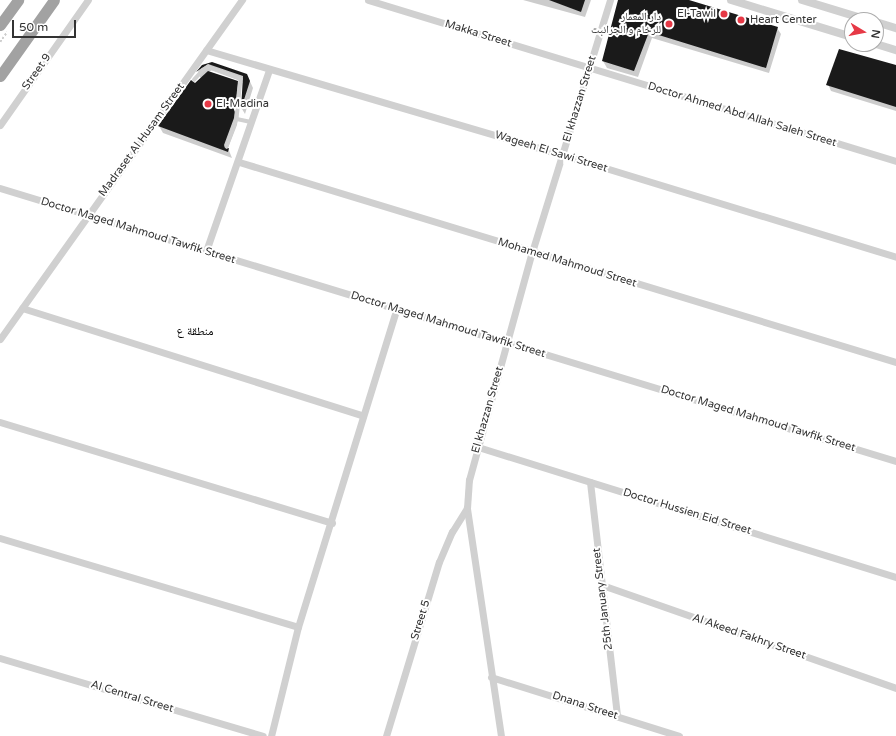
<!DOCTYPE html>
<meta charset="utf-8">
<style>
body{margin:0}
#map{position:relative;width:896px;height:736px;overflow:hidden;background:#fff;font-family:"Varela Round","Noto Naskh Arabic",sans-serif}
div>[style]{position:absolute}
.shadow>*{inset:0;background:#0003}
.building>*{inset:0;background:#1a1a1a}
.path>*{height:1.5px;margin-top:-0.75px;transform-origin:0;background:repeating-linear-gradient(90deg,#cdcdcd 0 2px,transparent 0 4px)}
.service>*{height:3.5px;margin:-1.75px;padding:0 1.75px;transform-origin:1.75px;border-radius:1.75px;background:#d0d0d0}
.minor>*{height:7px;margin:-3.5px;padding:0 3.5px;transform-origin:3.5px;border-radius:3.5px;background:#d0d0d0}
.tertiary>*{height:8px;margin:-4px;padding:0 4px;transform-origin:4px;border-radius:4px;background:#d0d0d0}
.trunk>*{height:11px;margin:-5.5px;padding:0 5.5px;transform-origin:5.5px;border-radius:5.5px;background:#a2a2a2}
.dots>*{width:11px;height:11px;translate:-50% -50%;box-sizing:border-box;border:2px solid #fff;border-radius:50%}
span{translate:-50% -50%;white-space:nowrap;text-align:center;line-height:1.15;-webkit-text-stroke:4px #fff;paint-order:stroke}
.poi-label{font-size:11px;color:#333}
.right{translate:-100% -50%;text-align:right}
.left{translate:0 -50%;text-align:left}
.street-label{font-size:11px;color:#333}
.neighbourhood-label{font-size:12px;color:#000}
.north{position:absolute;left:844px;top:12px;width:40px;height:40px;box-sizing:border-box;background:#fff;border:1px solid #adadad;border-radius:50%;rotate:100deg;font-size:11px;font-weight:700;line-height:16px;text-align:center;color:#333}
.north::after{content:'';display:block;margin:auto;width:14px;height:18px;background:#e63946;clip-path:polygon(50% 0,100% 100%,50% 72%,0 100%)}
.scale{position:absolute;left:12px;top:20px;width:64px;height:18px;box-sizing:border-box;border:2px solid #333;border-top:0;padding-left:5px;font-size:12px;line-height:14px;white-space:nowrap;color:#333;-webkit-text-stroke:3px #fff;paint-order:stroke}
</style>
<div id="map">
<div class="shadow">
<div style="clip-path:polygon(523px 0,591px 0,585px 17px)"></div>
<div style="clip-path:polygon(619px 0,683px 0,777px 28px,781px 34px,769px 73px,652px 38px,638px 77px,607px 68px,603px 61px)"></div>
<div style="clip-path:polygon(212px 63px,247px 75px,253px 88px,245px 114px,242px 109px,244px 82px,212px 70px,209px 72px,237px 82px,241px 89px,237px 125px,228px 148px,232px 158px,163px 133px,159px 126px,191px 82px,196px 84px,201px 79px,198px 72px,203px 65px)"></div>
<div style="clip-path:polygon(896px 66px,896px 111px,831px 91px,828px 84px)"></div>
</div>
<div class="building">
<div style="clip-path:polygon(549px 0,585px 0,581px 12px)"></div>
<div style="clip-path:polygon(618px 0,689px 0,778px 27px,766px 68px,649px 32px,634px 71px,602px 61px)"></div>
<div style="clip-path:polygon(839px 49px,896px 65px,896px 107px,826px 85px)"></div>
<div style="clip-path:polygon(212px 62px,247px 74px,250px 81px,241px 109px,243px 76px,208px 64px,196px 72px,202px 65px)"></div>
<div style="clip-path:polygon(208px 71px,238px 81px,234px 118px,224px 145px,226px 149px,229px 148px,228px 152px,158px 126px,191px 80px,195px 83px)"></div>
</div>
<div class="path">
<div style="left:0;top:42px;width:12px;rotate:-55deg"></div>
</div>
<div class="service">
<div style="left:194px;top:80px;width:13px;rotate:-48deg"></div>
<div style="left:203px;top:70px;width:6px;rotate:-31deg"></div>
<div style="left:208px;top:67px;width:35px;rotate:20deg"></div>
<div style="left:241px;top:79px;width:40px;rotate:95.7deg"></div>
<div style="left:237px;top:119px;width:29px;rotate:110deg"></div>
<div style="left:237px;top:119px;width:14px;rotate:12deg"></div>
</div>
<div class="minor">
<div style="left:368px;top:0;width:552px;rotate:16.96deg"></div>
<div style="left:206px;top:50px;width:372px;rotate:16.4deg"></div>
<div style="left:563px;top:155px;width:348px;rotate:17deg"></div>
<div style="left:0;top:125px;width:153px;rotate:-54.9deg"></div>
<div style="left:239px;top:162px;width:687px;rotate:16.93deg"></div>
<div style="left:0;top:188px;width:937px;rotate:16.95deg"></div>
<div style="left:206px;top:251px;width:192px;rotate:-70.8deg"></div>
<div style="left:22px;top:308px;width:356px;rotate:17.5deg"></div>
<div style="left:0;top:339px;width:417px;rotate:-54.5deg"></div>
<div style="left:0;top:422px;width:347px;rotate:16.9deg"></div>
<div style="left:478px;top:447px;width:438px;rotate:17.3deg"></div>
<div style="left:590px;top:482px;width:236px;rotate:83.4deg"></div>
<div style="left:0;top:538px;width:311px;rotate:16.6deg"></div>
<div style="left:602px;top:585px;width:312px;rotate:19.3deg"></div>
<div style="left:0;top:658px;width:274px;rotate:16.5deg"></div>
<div style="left:491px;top:677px;width:197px;rotate:17.4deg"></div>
<div style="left:271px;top:736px;width:112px;rotate:-76.1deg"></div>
<div style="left:298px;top:627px;width:332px;rotate:-72.8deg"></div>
<div style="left:386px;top:736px;width:182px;rotate:-73.1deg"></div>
<div style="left:439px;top:562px;width:33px;rotate:-67deg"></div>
<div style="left:452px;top:532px;width:28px;rotate:-58deg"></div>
<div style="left:501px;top:736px;width:231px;rotate:-98.5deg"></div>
<div style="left:467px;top:508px;width:28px;rotate:-86deg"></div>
<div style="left:469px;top:480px;width:237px;rotate:-74.6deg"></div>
<div style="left:532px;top:252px;width:264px;rotate:-72.8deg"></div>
</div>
<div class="tertiary">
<div style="left:731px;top:0;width:127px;rotate:17deg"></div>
<div style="left:802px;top:0;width:69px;rotate:16.9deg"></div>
<div style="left:876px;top:22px;width:21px;rotate:17deg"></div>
<div style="left:876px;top:44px;width:21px;rotate:17deg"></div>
</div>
<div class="trunk">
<div style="left:0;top:25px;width:31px;rotate:-54deg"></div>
<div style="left:0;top:76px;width:93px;rotate:-54.6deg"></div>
</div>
<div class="dots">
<div style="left:724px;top:14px;background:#e63946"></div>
<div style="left:741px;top:20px;background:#e63946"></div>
<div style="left:669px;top:24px;background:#e63946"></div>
<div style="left:208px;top:104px;background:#e63946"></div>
</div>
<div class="poi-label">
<span class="right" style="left:716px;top:14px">El-Tawil</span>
<span class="right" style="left:661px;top:24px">دار المعمار<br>للرخام و الجرانبت</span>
<span class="left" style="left:750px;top:20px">Heart Center</span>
<span class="left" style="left:216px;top:104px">El-Madina</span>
</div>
<div class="street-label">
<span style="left:478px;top:34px;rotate:17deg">Makka Street</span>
<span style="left:37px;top:72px;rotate:-55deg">Street 9</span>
<span style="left:580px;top:99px;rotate:-73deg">El khazzan Street</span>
<span style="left:742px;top:115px;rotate:17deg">Doctor Ahmed Abd Allah Saleh Street</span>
<span style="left:142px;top:140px;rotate:-54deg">Madraset Al Husam Street</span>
<span style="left:551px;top:152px;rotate:17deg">Wageeh El Sawi Street</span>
<span style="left:138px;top:231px;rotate:17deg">Doctor Maged Mahmoud Tawfik Street</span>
<span style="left:567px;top:263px;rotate:17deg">Mohamed Mahmoud Street</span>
<span style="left:448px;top:325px;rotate:17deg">Doctor Maged Mahmoud Tawfik Street</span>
<span style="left:488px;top:410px;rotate:-74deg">El khazzan Street</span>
<span style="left:758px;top:419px;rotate:17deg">Doctor Maged Mahmoud Tawfik Street</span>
<span style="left:687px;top:512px;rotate:17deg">Doctor Hussien Eid Street</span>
<span style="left:603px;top:599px;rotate:-97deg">25th January Street</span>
<span style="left:421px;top:620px;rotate:-73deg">Street 5</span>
<span style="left:749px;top:637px;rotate:19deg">Al Akeed Fakhry Street</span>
<span style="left:132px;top:697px;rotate:17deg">Al Central Street</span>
<span style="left:585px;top:706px;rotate:18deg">Dnana Street</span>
</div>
<div class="neighbourhood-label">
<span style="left:195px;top:332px">منطقة ع</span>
</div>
<div class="north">N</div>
<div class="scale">50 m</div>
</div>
